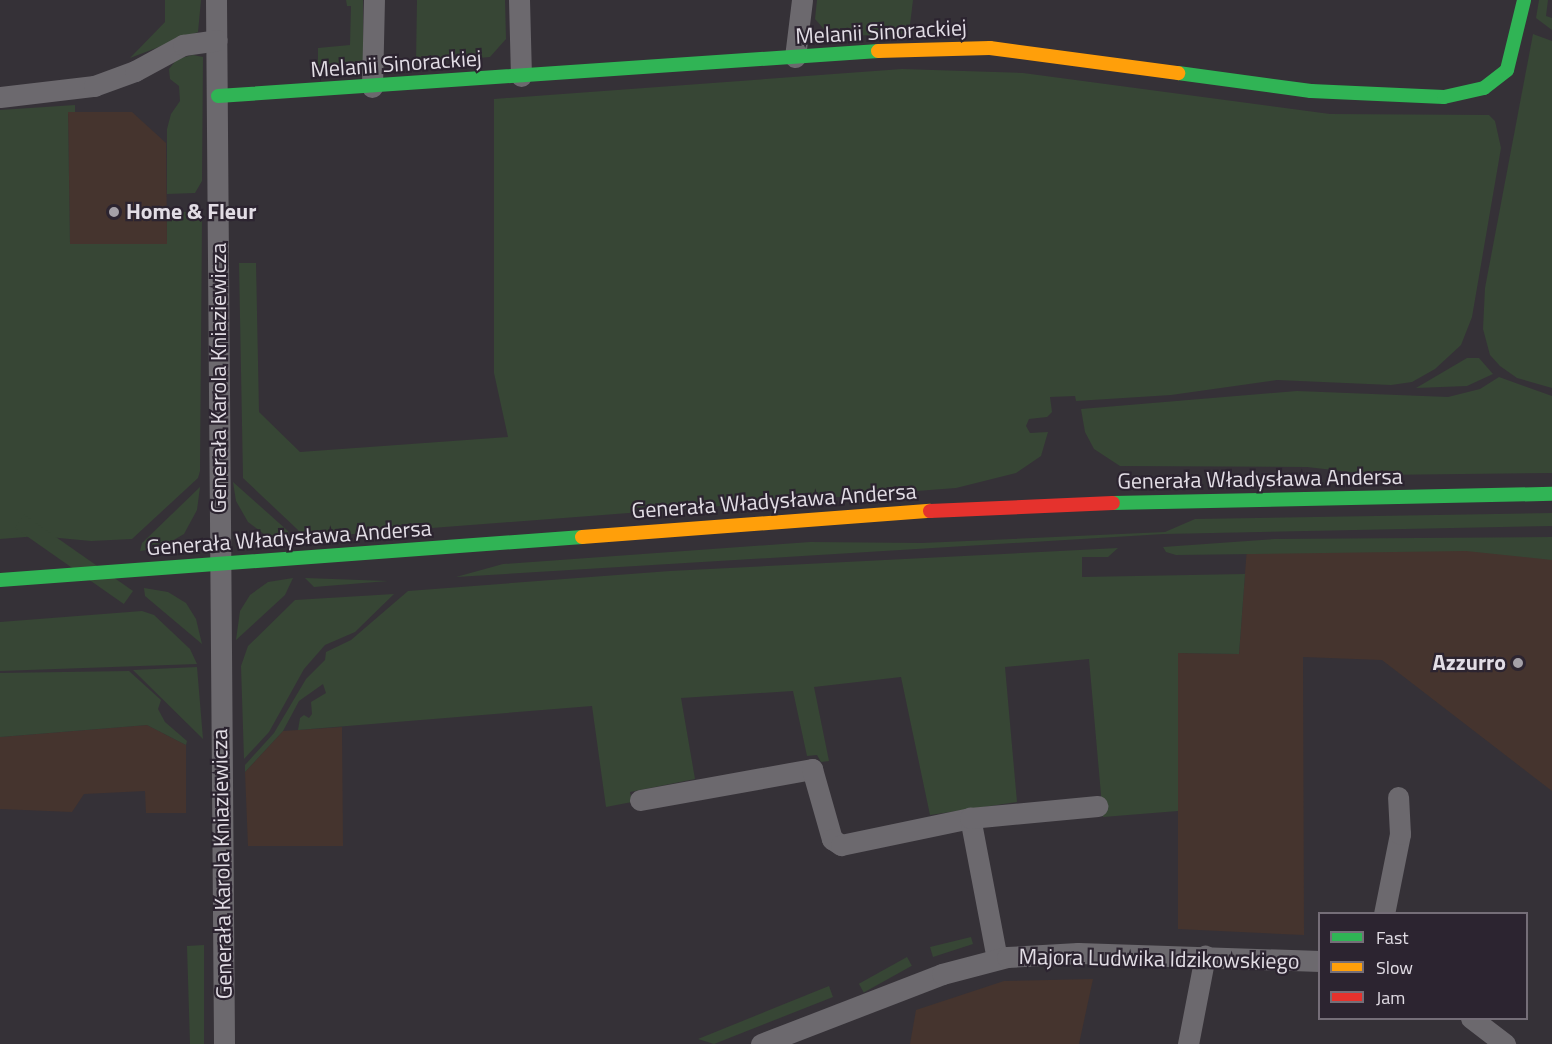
<!DOCTYPE html>
<meta charset="utf-8">
<style>
body{margin:0}
#map{position:relative;width:1552px;height:1044px;overflow:hidden;background:#353137;font-family:"Titillium Web",sans-serif}
div>[style]{position:absolute}
.commercial>*{inset:0;background:#45342e}
.green>*{inset:0;background:#374635;transform-origin:0 0}
.street>*{height:21px;margin:-10.5px;padding:0 10.5px;transform-origin:10.5px;border-radius:10.5px;background:#6c696e}
.fast>*{height:14px;margin:-7px;padding:0 7px;transform-origin:7px;border-radius:7px;background:#30b455}
.slow>*{height:14px;margin:-7px;padding:0 7px;transform-origin:7px;border-radius:7px;background:#ff9f0a}
.jam>*{height:14px;margin:-7px;padding:0 7px;transform-origin:7px;border-radius:7px;background:#e5322d}
.dots>*{width:16px;height:16px;translate:-50% -50%;box-sizing:border-box;border:3px solid #2c2430;border-radius:50%}
span{translate:-50% -50%;white-space:nowrap;text-align:center;line-height:1.15;-webkit-text-stroke:4.5px #2c2430;paint-order:stroke}
.street-label{font-size:22px;color:#e2dde5}
.poi-label{font-size:22px;color:#e2dde5;font-weight:700}
.left{translate:0 -50%;text-align:left}
.right{translate:-100% -50%;text-align:right}
.legend{position:absolute;left:1318px;top:912px;width:210px;height:108px;box-sizing:border-box;background:#2c2430;border:2px solid #756e78;margin:0;padding:8px 10px;list-style:none;font-size:18px;color:#e2dde5}
.legend li{display:flex;align-items:center;gap:12px;height:30px}
.legend b{width:30px;border:2px solid #756e78}
</style>
<div id="map">
<div class="commercial">
<i style="clip-path:polygon(68px 112px,132px 112px,166px 143px,167px 244px,70px 244px)"></i>
<i style="clip-path:polygon(1552px 544px,1552px 791px,1382px 660px,1303px 657px,1304px 935px,1178px 929px,1178px 653px,1239px 654px,1247px 547px)"></i>
<i style="clip-path:polygon(147px 725px,186px 745px,186px 813px,146px 813px,145px 791px,84px 794px,72px 812px,0 809px,0 737px)"></i>
<i style="clip-path:polygon(342px 727px,343px 846px,248px 846px,245px 772px,283px 731px)"></i>
<i style="clip-path:polygon(1093px 979px,1079px 1044px,910px 1044px,916px 1010px,1004px 981px)"></i>
</div>
<div class="green">
<i style="clip-path:polygon(165px 0,201px 0,198px 32px,130px 58px,165px 22px)"></i>
<i style="clip-path:polygon(346px 0,363px 0,363px 66px,318px 68px,318px 48px,350px 45px,351px 6px,347px 6px)"></i>
<i style="clip-path:polygon(417px 0,505px 0,506px 39px,490px 57px,416px 63px)"></i>
<i style="clip-path:polygon(817px 0,913px 0,909px 33px,831px 37px,815px 19px)"></i>
<i style="clip-path:polygon(1539px 0,1548px 0,1546px 16px,1552px 18px,1552px 30px,1536px 18px)"></i>
<i style="clip-path:polygon(1533px 34px,1552px 41px,1552px 388px,1517px 378px,1500px 366px,1490px 355px,1483px 329px,1485px 288px)"></i>
<i style="clip-path:polygon(193px 55px,203px 57px,202px 181px,195px 193px,167px 194px,167px 129px,171px 114px,180px 101px,179px 86px,170px 79px,169px 69px,177px 59px)"></i>
<i style="clip-path:polygon(902px 69px,1023px 73px,1330px 114px,1489px 115px,1495px 121px,1501px 148px,1472px 317px,1461px 345px,1435px 369px,1412px 382px,1391px 385px,1277px 380px,1171px 395px,1076px 401px,1075px 396px,1050px 397px,1052px 412px,1047px 417px,1029px 419px,1026px 426px,1030px 433px,1048px 432px,1041px 456px,1016px 473px,956px 488px,301px 538px,298px 530px,243px 478px,239px 263px,256px 263px,259px 412px,300px 452px,508px 437px,494px 373px,494px 99px)"></i>
<i style="clip-path:polygon(75px 105px,75px 112px,68px 112px,70px 244px,167px 244px,167px 210px,195px 213px,202px 219px,200px 471px,198px 478px,132px 539px,91px 541px,38px 536px,0 539px,0 110px)"></i>
<i style="clip-path:polygon(1467px 358px,1479px 358px,1493px 374px,1467px 386px,1416px 388px)"></i>
<i style="clip-path:polygon(1499px 377px,1552px 396px,1552px 473px,1377px 475px,1307px 467px,1120px 466px,1094px 449px,1085px 432px,1081px 409px,1297px 391px,1448px 397px,1480px 389px)"></i>
<i style="clip-path:polygon(233px 482px,288px 531px,290px 539px,264px 534px,248px 522px,236px 501px)"></i>
<i style="clip-path:polygon(200px 487px,197px 510px,184px 534px,160px 548px,140px 551px,142px 543px)"></i>
<i style="clip-path:polygon(1552px 513px,1552px 526px,1164px 534px,456px 577px,503px 564px,810px 542px,922px 543px,1165px 532px,1195px 519px)"></i>
<i style="clip-path:polygon(1552px 537px,1552px 560px,1466px 551px,1176px 555px,1166px 552px,1163px 547px,1275px 539px)"></i>
<i style="clip-path:polygon(1118px 548px,1108px 557px,1082px 557px,1082px 577px,1245px 574px,1239px 654px,1178px 653px,1178px 811px,1103px 817px,1089px 659px,1005px 667px,1017px 802px,930px 815px,901px 677px,814px 687px,829px 761px,821px 762px,817px 755px,807px 756px,793px 691px,681px 698px,695px 779px,630px 792px,632px 802px,606px 807px,592px 706px,298px 730px,300px 718px,304px 715px,309px 718px,312px 714px,311px 702px,326px 693px,323px 684px,299px 701px,283px 731px,245px 772px,245px 765px,274px 733px,306px 679px,325px 660px,326px 652px,351px 640px,408px 591px,670px 571px)"></i>
<i style="clip-path:polygon(293px 578px,285px 595px,236px 640px,240px 611px,250px 595px,268px 582px)"></i>
<i style="clip-path:polygon(305px 578px,388px 581px,314px 587px)"></i>
<i style="clip-path:polygon(144px 588px,168px 592px,186px 603px,196px 619px,202px 644px,145px 596px)"></i>
<i style="left:133px;top:591px;width:16px;height:133px;rotate:125deg"></i>
<i style="clip-path:polygon(394px 594px,355px 632px,325px 645px,304px 669px,269px 732px,244px 759px,241px 666px,248px 646px,295px 600px)"></i>
<i style="clip-path:polygon(142px 611px,154px 615px,190px 649px,197px 664px,0 671px,0 622px)"></i>
<i style="clip-path:polygon(197px 667px,203px 739px,133px 670px)"></i>
<i style="clip-path:polygon(129px 671px,161px 700px,158px 709px,165px 722px,187px 741px,186px 745px,147px 725px,0 737px,0 673px)"></i>
<i style="clip-path:polygon(971px 937px,973px 944px,933px 957px,930px 947px)"></i>
<i style="clip-path:polygon(204px 945px,204px 1044px,190px 1044px,187px 946px)"></i>
<i style="left:907px;top:957px;width:10px;height:55px;rotate:61deg"></i>
<i style="clip-path:polygon(829px 986px,833px 997px,714px 1044px,698px 1039px)"></i>
</div>
<div class="street">
<i style="left:216px;top:0;width:1044px;rotate:89.56deg"></i>
<i style="left:519px;top:0;width:76px;rotate:88.5deg"></i>
<i style="left:795px;top:57px;width:57px;rotate:-83deg"></i>
<i style="left:372px;top:87px;width:87px;rotate:-88.7deg"></i>
<i style="left:0;top:97px;width:95px;rotate:-6.7deg"></i>
<i style="left:94px;top:86px;width:44px;rotate:-20.1deg"></i>
<i style="left:135px;top:71px;width:55px;rotate:-28.4deg"></i>
<i style="left:183px;top:45px;width:34px;rotate:-8deg"></i>
<i style="left:640px;top:800px;width:175px;rotate:-10.2deg"></i>
<i style="left:812px;top:769px;width:73px;rotate:74.1deg"></i>
<i style="left:832px;top:839px;width:11px;rotate:34deg"></i>
<i style="left:841px;top:845px;width:132px;rotate:-11.8deg"></i>
<i style="left:1384px;top:914px;width:82px;rotate:-78.7deg"></i>
<i style="left:1400px;top:834px;width:37px;rotate:-93deg"></i>
<i style="left:997px;top:959px;width:144px;rotate:-100.8deg"></i>
<i style="left:970px;top:818px;width:128px;rotate:-5.4deg"></i>
<i style="left:1471px;top:1018px;width:43px;rotate:37.4deg"></i>
<i style="left:761px;top:1044px;width:194px;rotate:-21.1deg"></i>
<i style="left:942px;top:974px;width:67px;rotate:-14.7deg"></i>
<i style="left:1007px;top:957px;width:71px;rotate:-3.2deg"></i>
<i style="left:1078px;top:953px;width:242px;rotate:1.9deg"></i>
<i style="left:1188px;top:1044px;width:90px;rotate:-79.1deg"></i>
</div>
<div class="fast">
<i style="left:1178px;top:73px;width:134px;rotate:7.7deg"></i>
<i style="left:1311px;top:91px;width:133px;rotate:2.6deg"></i>
<i style="left:1444px;top:97px;width:41px;rotate:-12.7deg"></i>
<i style="left:1484px;top:88px;width:29px;rotate:-38deg"></i>
<i style="left:1507px;top:70px;width:72px;rotate:-76.3deg"></i>
<i style="left:218px;top:96px;width:662px;rotate:-3.9deg"></i>
<i style="left:1113px;top:503px;width:439px;rotate:-1.2deg"></i>
<i style="left:0;top:580px;width:584px;rotate:-4.23deg"></i>
</div>
<div class="slow">
<i style="left:878px;top:51px;width:112px;rotate:-1.5deg"></i>
<i style="left:990px;top:48px;width:190px;rotate:7.6deg"></i>
<i style="left:582px;top:537px;width:349px;rotate:-4.3deg"></i>
</div>
<div class="jam">
<i style="left:930px;top:511px;width:183px;rotate:-2.5deg"></i>
</div>
<div class="dots">
<i style="left:114px;top:212px;background:#a5a1a8"></i>
<i style="left:1518px;top:663px;background:#a5a1a8"></i>
</div>
<div class="street-label">
<span style="left:881px;top:32px;rotate:-3deg">Melanii Sinorackiej</span>
<span style="left:396px;top:64px;rotate:-4deg">Melanii Sinorackiej</span>
<span style="left:219px;top:378px;rotate:-90deg">Generała Karola Kniaziewicza</span>
<span style="left:1260px;top:479px;rotate:-1deg">Generała Władysława Andersa</span>
<span style="left:774px;top:501px;rotate:-4deg">Generała Władysława Andersa</span>
<span style="left:289px;top:538px;rotate:-4deg">Generała Władysława Andersa</span>
<span style="left:222px;top:864px;rotate:-91deg">Generała Karola Kniaziewicza</span>
<span style="left:1159px;top:959px;rotate:1deg">Majora Ludwika Idzikowskiego</span>
</div>
<div class="poi-label">
<span class="left" style="left:126px;top:212px">Home &amp; Fleur</span>
<span class="right" style="left:1506px;top:663px">Azzurro</span>
</div>
<ul class="legend">
<li><b style="height:8px;background:#30b455"></b>Fast</li>
<li><b style="height:8px;background:#ff9f0a"></b>Slow</li>
<li><b style="height:8px;background:#e5322d"></b>Jam</li>
</ul>
</div>
